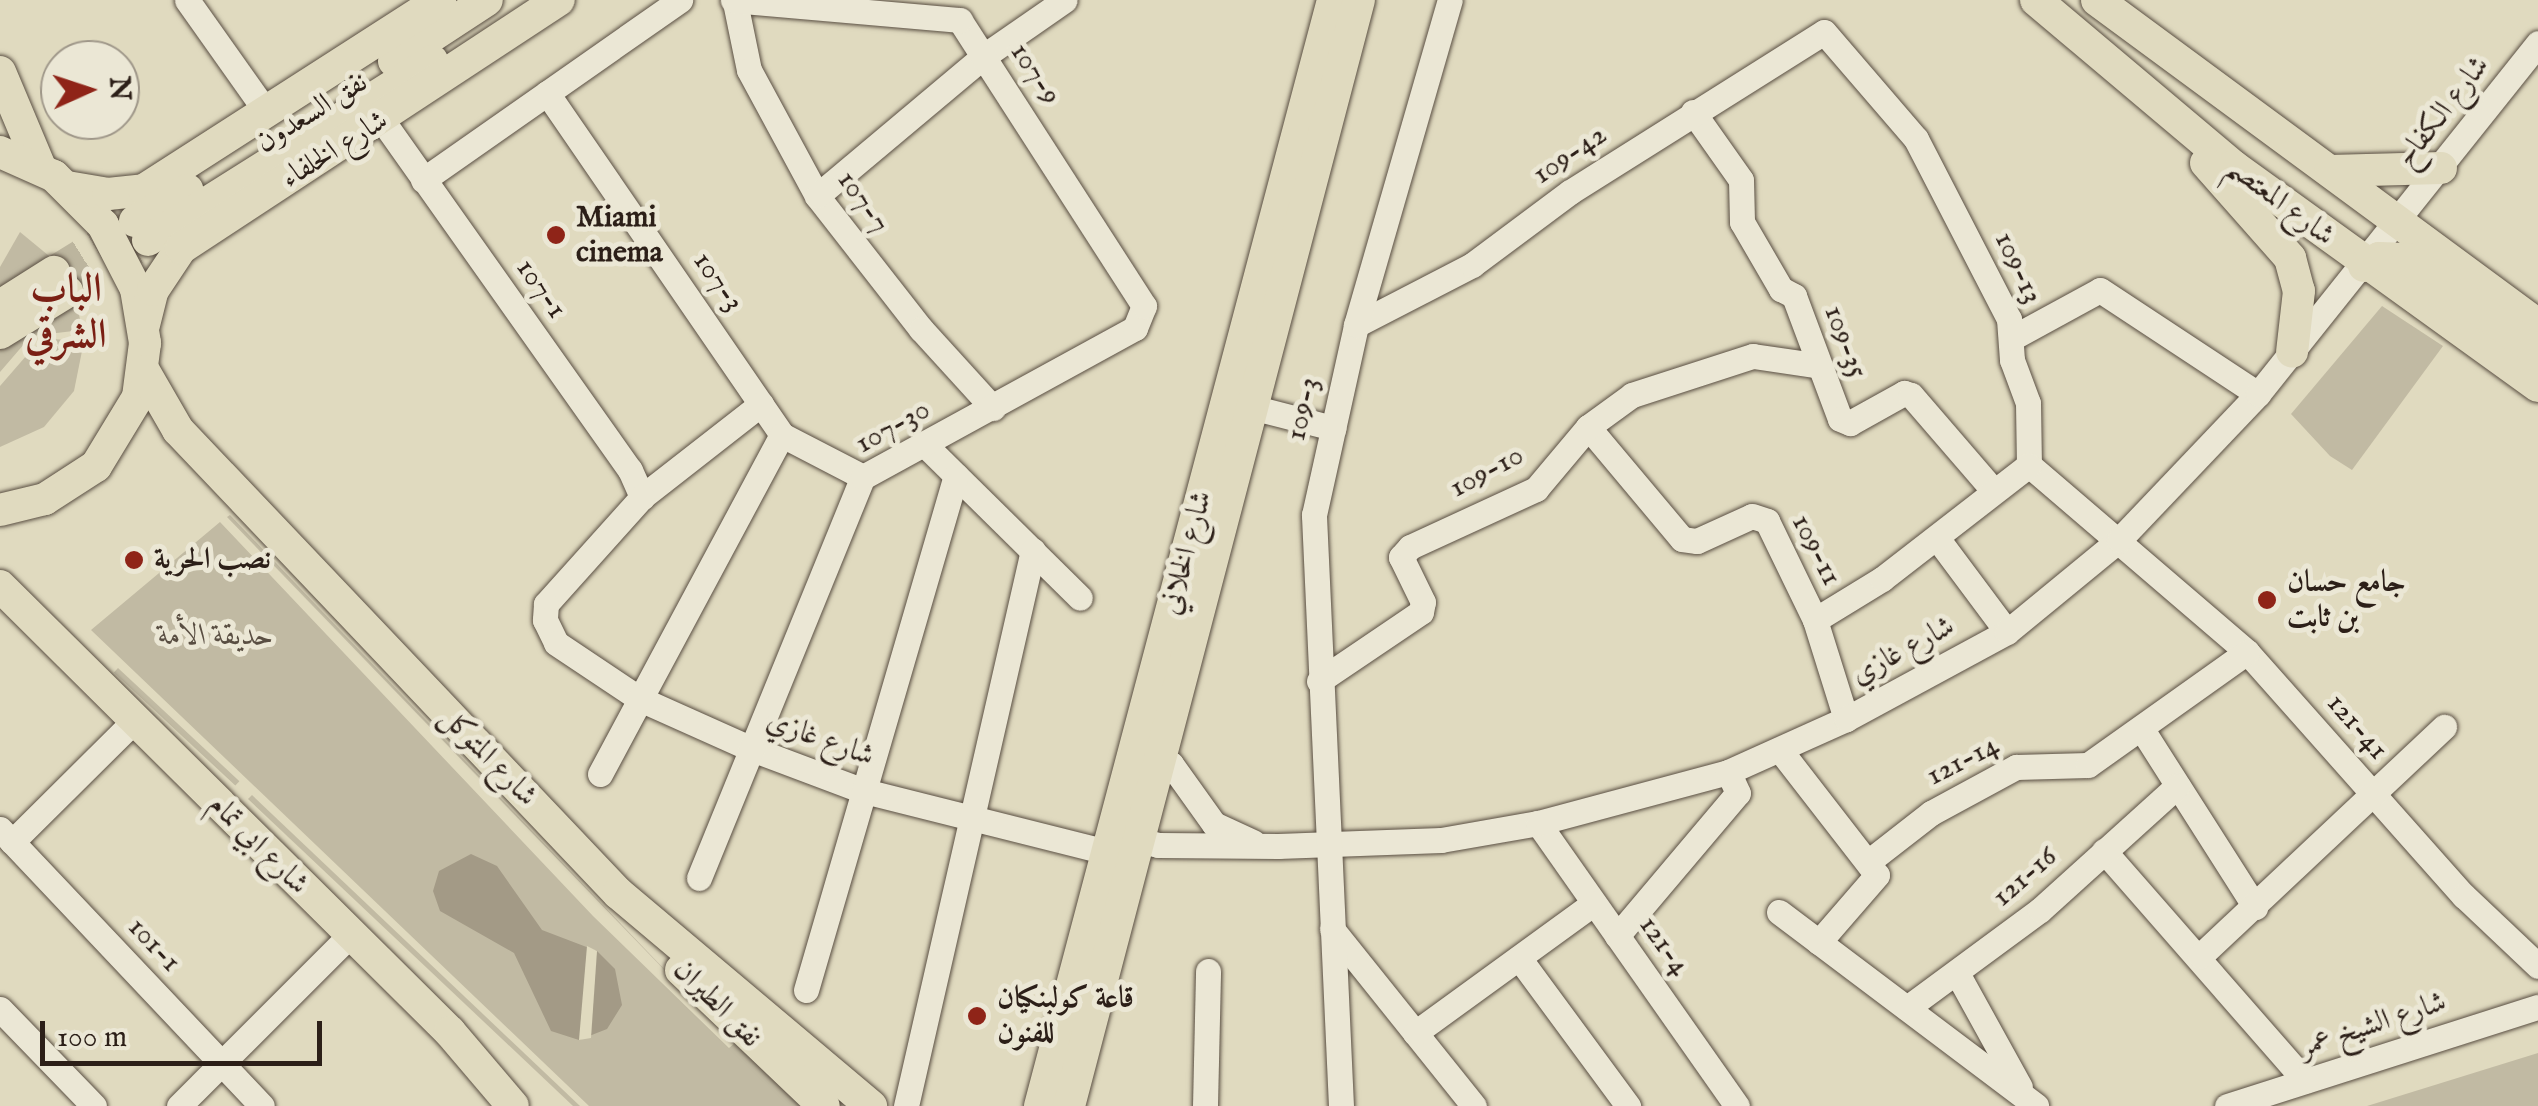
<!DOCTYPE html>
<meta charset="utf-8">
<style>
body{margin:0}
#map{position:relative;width:2538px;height:1106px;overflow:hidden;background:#e0dabf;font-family:"IM FELL English",Amiri,serif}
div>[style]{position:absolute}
.green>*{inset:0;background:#c1baa3;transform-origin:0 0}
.water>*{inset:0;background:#a39a86}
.pier>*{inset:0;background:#e0dabf}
.major-tunnel>*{height:32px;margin-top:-16px;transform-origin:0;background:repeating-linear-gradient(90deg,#bcb59e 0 32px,transparent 0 48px)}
.roads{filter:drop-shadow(0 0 2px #594e42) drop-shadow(0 0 2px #594e42)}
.minor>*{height:25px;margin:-12.5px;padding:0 12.5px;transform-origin:12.5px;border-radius:12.5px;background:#ebe7d5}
.major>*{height:32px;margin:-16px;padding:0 16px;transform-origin:16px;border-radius:16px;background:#e0dabf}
.dots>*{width:28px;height:28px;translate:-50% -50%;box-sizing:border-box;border:5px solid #ebe7d5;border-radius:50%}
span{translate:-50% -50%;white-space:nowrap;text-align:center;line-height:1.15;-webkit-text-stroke:10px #ebe7d5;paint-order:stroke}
.street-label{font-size:30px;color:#2c1f18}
.poi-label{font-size:30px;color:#2c1f18;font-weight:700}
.left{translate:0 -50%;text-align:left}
.park-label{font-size:30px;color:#594e42;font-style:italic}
.district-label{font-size:40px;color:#7a1f14;font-weight:700}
.north{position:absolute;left:40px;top:40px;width:100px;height:100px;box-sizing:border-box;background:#ebe7d5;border:2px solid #9f9789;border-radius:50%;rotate:87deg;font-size:28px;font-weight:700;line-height:40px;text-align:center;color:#2c1f18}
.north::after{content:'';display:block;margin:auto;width:35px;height:45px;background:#8f2418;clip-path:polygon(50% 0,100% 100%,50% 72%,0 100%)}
.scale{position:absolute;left:40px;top:1021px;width:282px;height:45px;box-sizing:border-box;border:5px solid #2c1f18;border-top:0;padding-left:12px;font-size:30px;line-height:35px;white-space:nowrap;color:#2c1f18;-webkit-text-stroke:8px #ebe7d5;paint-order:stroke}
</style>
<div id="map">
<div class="green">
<i style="clip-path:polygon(20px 232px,54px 260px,0 294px,0 267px)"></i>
<i style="clip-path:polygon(76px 299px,82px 330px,31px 336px,0 372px,0 348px)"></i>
<i style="clip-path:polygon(2382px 306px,2443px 346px,2352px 470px,2330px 456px,2291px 414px)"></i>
<i style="clip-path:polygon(51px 339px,84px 341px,74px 391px,44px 427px,0 447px,0 386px,33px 348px)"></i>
<i style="clip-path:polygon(230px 515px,732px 1040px,227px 517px)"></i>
<i style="clip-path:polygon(220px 522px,593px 916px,729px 1048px,736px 1042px,809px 1106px,589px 1106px,91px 630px)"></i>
<i style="left:118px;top:668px;width:166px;height:6px;rotate:43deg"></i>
<i style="clip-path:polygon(252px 795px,580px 1106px,573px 1106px,248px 799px)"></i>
<i style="clip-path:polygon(2538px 1053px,2538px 1106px,2367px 1106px)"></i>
</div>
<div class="water">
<i style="clip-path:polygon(471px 854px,497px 866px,542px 930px,597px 951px,615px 969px,622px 1005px,607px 1029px,579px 1040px,551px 1031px,514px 953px,440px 911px,433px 891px,439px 871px)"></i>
</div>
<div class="pier">
<i style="clip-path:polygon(587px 946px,597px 951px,591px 1038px,579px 1040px)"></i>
</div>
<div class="major-tunnel">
<i style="left:54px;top:272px;width:92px;rotate:-31.6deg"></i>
<i style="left:67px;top:292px;width:96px;rotate:-32.7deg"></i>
</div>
<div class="roads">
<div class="minor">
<i style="left:187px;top:0;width:138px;rotate:54.7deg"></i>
<i style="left:735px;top:2px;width:69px;rotate:78.4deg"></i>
<i style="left:749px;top:70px;width:143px;rotate:61.6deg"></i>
<i style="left:817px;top:196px;width:169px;rotate:52deg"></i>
<i style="left:921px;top:329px;width:107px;rotate:47.7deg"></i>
<i style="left:547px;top:93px;width:415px;rotate:55.5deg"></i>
<i style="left:782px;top:435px;width:91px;rotate:27.4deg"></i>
<i style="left:1693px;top:112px;width:83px;rotate:54.8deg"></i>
<i style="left:1741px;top:180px;width:42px;rotate:88.6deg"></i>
<i style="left:1742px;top:222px;width:78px;rotate:59.8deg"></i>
<i style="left:1781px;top:289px;width:15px;rotate:28deg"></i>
<i style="left:1794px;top:296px;width:131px;rotate:69.5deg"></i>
<i style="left:1840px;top:419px;width:11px;rotate:22deg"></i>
<i style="left:1850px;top:423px;width:62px;rotate:-29.1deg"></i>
<i style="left:1904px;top:393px;width:7px;rotate:16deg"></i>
<i style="left:1911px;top:395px;width:125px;rotate:49.2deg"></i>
<i style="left:382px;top:120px;width:429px;rotate:54.7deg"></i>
<i style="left:630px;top:470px;width:30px;rotate:66deg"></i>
<i style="left:423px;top:180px;width:314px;rotate:-35deg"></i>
<i style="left:817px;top:196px;width:218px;rotate:-40deg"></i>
<i style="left:984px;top:56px;width:98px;rotate:-34.7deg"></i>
<i style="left:1356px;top:325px;width:131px;rotate:-27.3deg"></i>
<i style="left:1472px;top:265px;width:122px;rotate:-36.7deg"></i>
<i style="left:1570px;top:192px;width:300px;rotate:-32.2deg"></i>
<i style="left:1824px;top:32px;width:141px;rotate:49.3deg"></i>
<i style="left:1916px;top:139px;width:203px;rotate:62.7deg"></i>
<i style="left:2009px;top:319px;width:41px;rotate:85.8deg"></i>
<i style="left:2012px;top:360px;width:46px;rotate:69.6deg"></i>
<i style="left:2028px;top:403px;width:62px;rotate:89.1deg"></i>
<i style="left:2029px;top:465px;width:287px;rotate:40.6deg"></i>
<i style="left:2247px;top:652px;width:327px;rotate:48.4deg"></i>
<i style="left:2464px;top:896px;width:102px;rotate:43.4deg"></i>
<i style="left:2012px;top:338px;width:100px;rotate:-28.6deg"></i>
<i style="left:2100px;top:290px;width:189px;rotate:33.4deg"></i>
<i style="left:761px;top:404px;width:151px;rotate:142deg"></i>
<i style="left:642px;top:497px;width:144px;rotate:131.9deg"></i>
<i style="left:546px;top:604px;width:16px;rotate:94deg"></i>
<i style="left:545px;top:620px;width:25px;rotate:64deg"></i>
<i style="left:556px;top:643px;width:101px;rotate:33.7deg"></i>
<i style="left:640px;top:699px;width:123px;rotate:24.1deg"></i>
<i style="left:752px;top:749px;width:120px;rotate:20.6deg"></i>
<i style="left:864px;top:791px;width:251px;rotate:14.1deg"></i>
<i style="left:1255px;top:408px;width:81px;rotate:14.4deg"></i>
<i style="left:1588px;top:427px;width:146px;rotate:50deg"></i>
<i style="left:1682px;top:539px;width:15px;rotate:8deg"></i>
<i style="left:1697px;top:541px;width:60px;rotate:-24.4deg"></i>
<i style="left:1752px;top:516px;width:16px;rotate:18deg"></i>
<i style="left:1767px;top:521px;width:110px;rotate:64.1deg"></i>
<i style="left:1815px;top:620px;width:104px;rotate:72.6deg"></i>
<i style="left:926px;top:446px;width:216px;rotate:44.6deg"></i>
<i style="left:1937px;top:538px;width:117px;rotate:53.3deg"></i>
<i style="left:1815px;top:620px;width:79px;rotate:-31.5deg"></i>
<i style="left:1882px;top:579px;width:186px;rotate:-37.8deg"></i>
<i style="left:1319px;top:681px;width:123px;rotate:-34.1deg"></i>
<i style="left:1421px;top:612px;width:10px;rotate:-79deg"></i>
<i style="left:1423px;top:602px;width:50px;rotate:-116.1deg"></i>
<i style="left:1401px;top:557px;width:13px;rotate:-48deg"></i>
<i style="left:1410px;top:547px;width:139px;rotate:-24.7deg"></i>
<i style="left:1536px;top:489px;width:81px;rotate:-50deg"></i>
<i style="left:1588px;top:427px;width:54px;rotate:-36deg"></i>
<i style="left:1632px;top:395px;width:127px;rotate:-17.9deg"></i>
<i style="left:1753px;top:356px;width:63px;rotate:8.3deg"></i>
<i style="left:2143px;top:731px;width:209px;rotate:57.5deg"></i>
<i style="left:1780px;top:750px;width:158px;rotate:52.2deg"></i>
<i style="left:1877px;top:875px;width:89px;rotate:130.9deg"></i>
<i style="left:1147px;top:752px;width:27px;rotate:27deg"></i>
<i style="left:1171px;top:764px;width:74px;rotate:54.4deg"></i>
<i style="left:1214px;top:824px;width:43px;rotate:24.8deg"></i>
<i style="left:600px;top:774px;width:385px;rotate:-61.8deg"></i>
<i style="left:1538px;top:823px;width:346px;rotate:54.9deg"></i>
<i style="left:0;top:829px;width:381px;rotate:46.6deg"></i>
<i style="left:1122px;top:836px;width:37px;rotate:14deg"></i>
<i style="left:1158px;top:845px;width:120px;rotate:0.5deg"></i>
<i style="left:1278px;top:846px;width:163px;rotate:-2.1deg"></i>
<i style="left:1441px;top:840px;width:98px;rotate:-9.9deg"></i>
<i style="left:1538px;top:823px;width:197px;rotate:-15deg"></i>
<i style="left:1728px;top:772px;width:129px;rotate:-24.2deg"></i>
<i style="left:1846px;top:719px;width:183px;rotate:-28.4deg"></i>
<i style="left:2007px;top:632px;width:145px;rotate:-39.4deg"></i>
<i style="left:2119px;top:540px;width:202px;rotate:-46.4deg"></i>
<i style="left:2258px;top:394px;width:449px;rotate:-51.4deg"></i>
<i style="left:12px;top:842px;width:172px;rotate:-44.8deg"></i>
<i style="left:2104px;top:851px;width:305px;rotate:48.8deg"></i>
<i style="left:1868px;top:862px;width:80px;rotate:-37.9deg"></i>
<i style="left:1931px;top:813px;width:97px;rotate:-28.4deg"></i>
<i style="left:2016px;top:767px;width:72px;rotate:-1.6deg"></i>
<i style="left:2088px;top:765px;width:195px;rotate:-35.4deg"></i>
<i style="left:699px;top:878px;width:433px;rotate:-67.8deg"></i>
<i style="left:863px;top:477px;width:310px;rotate:-28.7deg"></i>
<i style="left:1135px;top:328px;width:24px;rotate:-68deg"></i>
<i style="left:1144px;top:306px;width:340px;rotate:-122.8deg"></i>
<i style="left:960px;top:20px;width:228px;rotate:-175deg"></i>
<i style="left:1779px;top:912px;width:322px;rotate:37deg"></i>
<i style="left:1332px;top:929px;width:227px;rotate:51.3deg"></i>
<i style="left:1617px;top:936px;width:187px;rotate:-49.8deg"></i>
<i style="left:1738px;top:793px;width:23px;rotate:-115deg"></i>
<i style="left:2200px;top:956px;width:335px;rotate:-43.2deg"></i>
<i style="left:1519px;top:958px;width:184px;rotate:53.6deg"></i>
<i style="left:1957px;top:973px;width:130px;rotate:61.1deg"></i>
<i style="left:806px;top:990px;width:536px;rotate:-73.76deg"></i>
<i style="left:1907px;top:1008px;width:165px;rotate:-36.4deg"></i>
<i style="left:2040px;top:910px;width:185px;rotate:-42.1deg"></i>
<i style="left:0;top:1009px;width:135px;rotate:45.9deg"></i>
<i style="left:1415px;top:1033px;width:221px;rotate:-36deg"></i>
<i style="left:179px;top:1106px;width:240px;rotate:-45deg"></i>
<i style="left:906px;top:1106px;width:570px;rotate:-77.13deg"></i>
<i style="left:1205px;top:1106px;width:135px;rotate:-88.7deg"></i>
<i style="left:1341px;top:1106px;width:592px;rotate:-92.62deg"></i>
<i style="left:1314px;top:515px;width:195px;rotate:-77.5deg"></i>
<i style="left:1356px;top:325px;width:338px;rotate:-73.9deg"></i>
<i style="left:2227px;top:1106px;width:326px;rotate:-17.7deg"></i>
</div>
<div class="major">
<i style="left:2036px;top:0;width:258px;rotate:40.1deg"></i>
<i style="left:2233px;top:166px;width:376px;rotate:35.8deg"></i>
<i style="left:2097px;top:0;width:548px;rotate:36.39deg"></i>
<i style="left:394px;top:61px;width:111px;rotate:-33.3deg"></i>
<i style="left:0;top:72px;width:103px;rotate:67.2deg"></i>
<i style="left:0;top:152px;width:59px;rotate:24deg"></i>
<i style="left:54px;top:176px;width:69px;rotate:45deg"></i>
<i style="left:103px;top:225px;width:72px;rotate:62.7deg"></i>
<i style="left:136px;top:289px;width:55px;rotate:80.5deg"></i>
<i style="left:145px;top:343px;width:54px;rotate:97.4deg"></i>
<i style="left:138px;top:397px;width:81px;rotate:121.3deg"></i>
<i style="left:96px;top:466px;width:61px;rotate:147.1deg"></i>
<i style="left:45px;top:499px;width:46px;rotate:166.3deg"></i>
<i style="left:2206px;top:163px;width:127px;rotate:48.5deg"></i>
<i style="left:2290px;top:258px;width:34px;rotate:75deg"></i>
<i style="left:2299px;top:291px;width:61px;rotate:96.5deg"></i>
<i style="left:2330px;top:171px;width:111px;rotate:-1.5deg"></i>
<i style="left:67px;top:187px;width:42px;rotate:9.7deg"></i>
<i style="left:108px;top:194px;width:36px;rotate:-6deg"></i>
<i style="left:144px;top:190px;width:352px;rotate:-32.7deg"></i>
<i style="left:135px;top:221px;width:61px;rotate:-30.8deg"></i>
<i style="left:148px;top:240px;width:336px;rotate:-32.2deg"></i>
<i style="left:2364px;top:266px;width:17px;rotate:-28deg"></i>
<i style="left:2379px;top:258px;width:29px;rotate:2deg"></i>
<i style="left:2408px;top:259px;width:160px;rotate:35.6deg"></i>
<i style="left:0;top:306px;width:64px;rotate:-32.2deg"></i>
<i style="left:144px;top:325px;width:36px;rotate:-76deg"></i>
<i style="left:153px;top:290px;width:50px;rotate:-56.3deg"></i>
<i style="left:181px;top:248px;width:452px;rotate:-33.3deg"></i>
<i style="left:0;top:333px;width:79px;rotate:-31.5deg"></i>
<i style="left:144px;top:371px;width:68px;rotate:60deg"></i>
<i style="left:178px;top:430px;width:639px;rotate:46.46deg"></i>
<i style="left:618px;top:893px;width:331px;rotate:40.1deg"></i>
<i style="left:0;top:586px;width:634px;rotate:44.74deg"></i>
<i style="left:450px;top:1032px;width:97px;rotate:49.6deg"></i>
<i style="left:681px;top:970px;width:197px;rotate:43.6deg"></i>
<i style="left:1040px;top:1106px;width:1144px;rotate:-75.16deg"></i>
<i style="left:1069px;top:1106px;width:1143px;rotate:-75.31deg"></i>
</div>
</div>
<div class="dots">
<i style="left:556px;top:235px;background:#8f2418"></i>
<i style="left:134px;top:560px;background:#8f2418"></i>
<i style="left:2267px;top:600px;background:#8f2418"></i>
<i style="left:977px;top:1016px;background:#8f2418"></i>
</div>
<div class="street-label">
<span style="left:1035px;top:74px;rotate:57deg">107-9</span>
<span style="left:2443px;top:112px;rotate:-52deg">شارع الكفاح</span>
<span style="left:312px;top:113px;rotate:-32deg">نفق السعدون</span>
<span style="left:335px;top:150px;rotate:-32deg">شارع الخلفاء</span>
<span style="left:1570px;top:155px;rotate:-34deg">109-42</span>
<span style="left:863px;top:202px;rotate:55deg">107-7</span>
<span style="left:2280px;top:202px;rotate:37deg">شارع المعتصم</span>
<span style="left:2018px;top:268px;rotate:65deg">109-13</span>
<span style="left:718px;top:282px;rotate:55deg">107-3</span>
<span style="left:541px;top:289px;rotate:55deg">107-1</span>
<span style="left:1845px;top:342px;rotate:70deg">109-35</span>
<span style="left:1303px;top:409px;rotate:-77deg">109-3</span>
<span style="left:893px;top:427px;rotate:-29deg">107-30</span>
<span style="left:1487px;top:472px;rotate:-28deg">109-10</span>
<span style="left:1816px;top:550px;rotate:63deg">109-11</span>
<span style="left:1187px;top:553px;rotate:-75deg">شارع الخلاني</span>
<span style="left:1903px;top:651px;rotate:-28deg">شارع غازي</span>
<span style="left:2357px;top:727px;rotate:49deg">121-41</span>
<span style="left:820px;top:739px;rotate:20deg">شارع غازي</span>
<span style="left:488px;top:757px;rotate:46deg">شارع المتوكل</span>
<span style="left:1963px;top:761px;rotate:-27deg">121-14</span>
<span style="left:258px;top:845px;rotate:45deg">شارع ابي تمام</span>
<span style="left:2025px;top:877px;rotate:-41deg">121-16</span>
<span style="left:154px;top:945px;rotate:47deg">101-1</span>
<span style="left:1664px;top:946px;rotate:55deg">121-4</span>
<span style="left:717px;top:1004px;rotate:45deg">نفق الطيران</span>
<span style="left:2373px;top:1025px;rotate:-18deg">شارع الشيخ عمر</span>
</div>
<div class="poi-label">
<span class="left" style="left:576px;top:235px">Miami<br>cinema</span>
<span class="left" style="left:154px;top:560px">نصب الحرية</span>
<span class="left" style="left:2287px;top:600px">جامع حسان<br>بن ثابت</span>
<span class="left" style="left:997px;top:1016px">قاعة كولبنكيان<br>للفنون</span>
</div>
<div class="park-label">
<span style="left:216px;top:636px">حديقة الأمة</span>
</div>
<div class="district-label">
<span style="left:66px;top:314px">الباب<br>الشرقي</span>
</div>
<div class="north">N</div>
<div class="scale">100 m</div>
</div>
